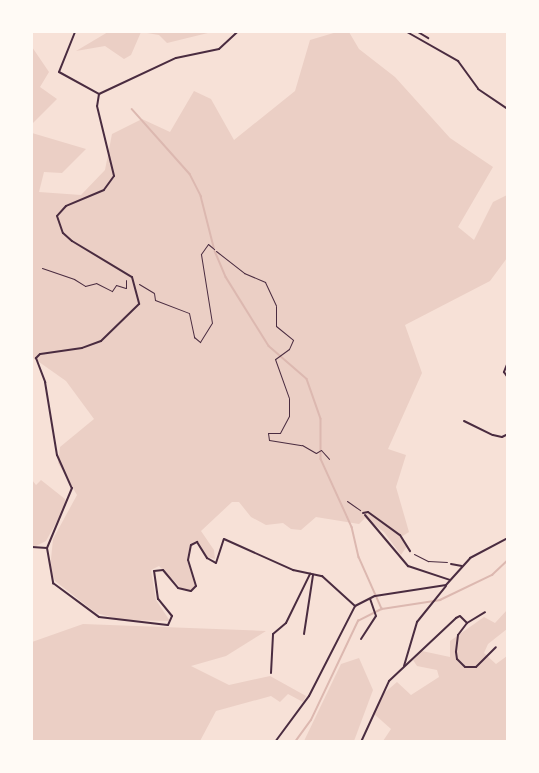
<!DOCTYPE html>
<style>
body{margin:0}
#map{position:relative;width:539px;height:773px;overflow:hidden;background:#f7e1d7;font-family:"Asap Condensed",sans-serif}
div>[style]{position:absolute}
.green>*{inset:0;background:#ebcfc5}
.stream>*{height:1.5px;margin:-0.75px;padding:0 0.75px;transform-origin:0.75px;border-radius:0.75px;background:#dcb8b0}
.path>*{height:1px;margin:-0.5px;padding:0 0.5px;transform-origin:0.5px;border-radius:0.5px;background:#4a2c40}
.minor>*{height:2px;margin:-1px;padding:0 1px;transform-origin:1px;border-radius:1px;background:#4a2c40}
.tertiary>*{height:2px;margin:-1px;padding:0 1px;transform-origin:1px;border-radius:1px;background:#4a2c40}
span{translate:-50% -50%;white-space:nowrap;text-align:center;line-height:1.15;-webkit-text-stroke:6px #fffaf5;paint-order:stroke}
.frame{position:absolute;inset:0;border:33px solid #fffaf5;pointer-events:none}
</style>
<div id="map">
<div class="green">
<i style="clip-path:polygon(108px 32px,212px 32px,167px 43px,159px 35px,141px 32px,131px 55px,124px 59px,105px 46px,76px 51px)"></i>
<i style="clip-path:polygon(337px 32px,349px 32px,359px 49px,395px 77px,450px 138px,493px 167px,458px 227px,474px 240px,493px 202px,507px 195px,507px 258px,490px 281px,405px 325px,422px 373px,388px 449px,406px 455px,396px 487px,409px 532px,401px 537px,407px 546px,401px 555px,384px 532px,365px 518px,359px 524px,316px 517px,301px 530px,291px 529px,283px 523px,266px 525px,251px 517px,239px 502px,232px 502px,201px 531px,214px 550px,215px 559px,207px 557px,197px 541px,190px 544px,187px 560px,195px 586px,191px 590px,183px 590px,159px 566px,151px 570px,156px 600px,170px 621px,122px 620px,96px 613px,55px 581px,50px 569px,53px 539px,77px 495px,58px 463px,60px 447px,94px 419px,66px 381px,32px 357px,32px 133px,86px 149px,62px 173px,44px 172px,39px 192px,81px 195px,105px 170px,112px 134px,142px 119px,170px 132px,194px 91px,211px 99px,234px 140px,295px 91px,310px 40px)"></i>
<i style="clip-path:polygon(32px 47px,49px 72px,40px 87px,57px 99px,32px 124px)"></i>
<i style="clip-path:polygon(32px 480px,36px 485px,41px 480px,65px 499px,66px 505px,46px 541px,32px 548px)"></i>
<i style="clip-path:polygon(507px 610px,507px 629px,488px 644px,484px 653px,496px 664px,507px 656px,507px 741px,383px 741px,391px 729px,373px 713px,383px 694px,397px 682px,411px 695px,439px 677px,437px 670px,417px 666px,413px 660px,422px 651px,450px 657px,450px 641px,484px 617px,495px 623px)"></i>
<i style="clip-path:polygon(83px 624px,266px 631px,226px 656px,191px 666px,229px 685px,270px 676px,306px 696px,303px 702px,288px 694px,280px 702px,271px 696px,216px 711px,200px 741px,32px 741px,32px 642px)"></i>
<i style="clip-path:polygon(359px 658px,373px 690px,354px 741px,304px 741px,341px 664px)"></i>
</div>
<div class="stream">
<i style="left:132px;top:109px;width:87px;rotate:48.3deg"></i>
<i style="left:190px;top:174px;width:25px;rotate:63deg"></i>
<i style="left:201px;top:196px;width:53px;rotate:75.7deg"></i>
<i style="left:215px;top:251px;width:28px;rotate:67deg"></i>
<i style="left:226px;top:277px;width:81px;rotate:58.1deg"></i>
<i style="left:269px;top:346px;width:50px;rotate:41deg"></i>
<i style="left:307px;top:379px;width:42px;rotate:70.7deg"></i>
<i style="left:321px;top:419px;width:40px;rotate:90deg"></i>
<i style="left:321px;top:459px;width:75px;rotate:65.5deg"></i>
<i style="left:352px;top:527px;width:31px;rotate:77deg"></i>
<i style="left:359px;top:557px;width:57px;rotate:66.1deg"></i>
<i style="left:295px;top:742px;width:27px;rotate:-54deg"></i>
<i style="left:311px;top:720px;width:110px;rotate:-64.6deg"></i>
<i style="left:358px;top:621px;width:27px;rotate:-27deg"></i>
<i style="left:382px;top:609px;width:59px;rotate:-8.8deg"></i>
<i style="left:440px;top:600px;width:58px;rotate:-25.7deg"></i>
<i style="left:492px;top:575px;width:22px;rotate:-43deg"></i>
</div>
<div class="path">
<i style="left:216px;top:251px;width:36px;rotate:38deg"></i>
<i style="left:244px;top:273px;width:23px;rotate:23deg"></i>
<i style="left:265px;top:282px;width:26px;rotate:65deg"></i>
<i style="left:276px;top:306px;width:20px;rotate:90deg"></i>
<i style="left:276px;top:326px;width:22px;rotate:39deg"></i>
<i style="left:293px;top:340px;width:10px;rotate:114deg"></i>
<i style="left:289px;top:349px;width:17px;rotate:144deg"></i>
<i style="left:275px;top:359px;width:41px;rotate:70.3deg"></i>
<i style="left:289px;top:398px;width:18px;rotate:90deg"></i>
<i style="left:289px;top:416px;width:19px;rotate:118deg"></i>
<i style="left:280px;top:433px;width:12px;rotate:180deg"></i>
<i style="left:268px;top:433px;width:7px;rotate:82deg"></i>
<i style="left:269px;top:440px;width:33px;rotate:9deg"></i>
<i style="left:302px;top:445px;width:16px;rotate:30deg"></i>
<i style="left:316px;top:453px;width:6px;rotate:-31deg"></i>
<i style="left:321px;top:450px;width:12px;rotate:48deg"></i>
<i style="left:42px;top:268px;width:34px;rotate:19deg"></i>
<i style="left:74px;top:279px;width:13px;rotate:32deg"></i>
<i style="left:85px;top:286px;width:11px;rotate:-15deg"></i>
<i style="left:96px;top:283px;width:18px;rotate:27deg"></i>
<i style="left:112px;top:291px;width:7px;rotate:-56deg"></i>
<i style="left:116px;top:285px;width:10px;rotate:17deg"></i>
<i style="left:126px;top:288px;width:8px;rotate:-90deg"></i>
<i style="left:139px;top:284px;width:17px;rotate:31deg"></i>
<i style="left:154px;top:293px;width:7px;rotate:82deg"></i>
<i style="left:155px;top:300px;width:36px;rotate:21deg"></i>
<i style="left:189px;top:313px;width:25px;rotate:78deg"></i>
<i style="left:194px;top:337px;width:8px;rotate:40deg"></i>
<i style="left:200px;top:342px;width:22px;rotate:-58deg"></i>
<i style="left:212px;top:323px;width:70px;rotate:-99.1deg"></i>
<i style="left:201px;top:254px;width:12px;rotate:-55deg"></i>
<i style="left:208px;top:244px;width:8px;rotate:40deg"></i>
<i style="left:347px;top:501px;width:16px;rotate:35deg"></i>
<i style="left:414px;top:554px;width:16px;rotate:27deg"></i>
<i style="left:428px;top:561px;width:19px;rotate:3deg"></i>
</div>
<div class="minor">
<i style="left:75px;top:32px;width:43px;rotate:111.8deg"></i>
<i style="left:59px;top:72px;width:46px;rotate:28.8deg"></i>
<i style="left:418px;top:32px;width:12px;rotate:31deg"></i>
<i style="left:99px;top:94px;width:12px;rotate:99deg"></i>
<i style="left:97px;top:106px;width:72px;rotate:76.3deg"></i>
<i style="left:114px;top:176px;width:17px;rotate:126deg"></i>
<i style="left:104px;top:190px;width:41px;rotate:157.2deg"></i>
<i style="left:66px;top:206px;width:13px;rotate:132deg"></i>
<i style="left:57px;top:216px;width:18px;rotate:71deg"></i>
<i style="left:63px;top:233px;width:12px;rotate:42deg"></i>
<i style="left:72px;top:241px;width:70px;rotate:31deg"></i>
<i style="left:132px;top:277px;width:28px;rotate:75deg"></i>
<i style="left:139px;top:304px;width:53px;rotate:135.8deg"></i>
<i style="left:101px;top:341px;width:20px;rotate:160deg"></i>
<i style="left:82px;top:348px;width:42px;rotate:171.9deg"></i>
<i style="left:40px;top:354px;width:6px;rotate:135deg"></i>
<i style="left:36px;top:358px;width:26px;rotate:69deg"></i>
<i style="left:45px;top:382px;width:74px;rotate:80.7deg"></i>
<i style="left:57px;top:455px;width:36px;rotate:66deg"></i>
<i style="left:72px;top:488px;width:65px;rotate:112.6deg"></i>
<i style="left:47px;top:548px;width:36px;rotate:80deg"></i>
<i style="left:53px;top:583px;width:57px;rotate:36.5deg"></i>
<i style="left:99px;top:617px;width:69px;rotate:6.6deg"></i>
<i style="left:168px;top:625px;width:10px;rotate:-66deg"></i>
<i style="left:172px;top:616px;width:22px;rotate:-129deg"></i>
<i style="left:158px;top:599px;width:28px;rotate:-98deg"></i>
<i style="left:154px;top:571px;width:9px;rotate:-6deg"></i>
<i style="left:163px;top:570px;width:23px;rotate:50deg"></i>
<i style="left:178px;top:588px;width:13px;rotate:13deg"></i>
<i style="left:191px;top:591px;width:7px;rotate:-45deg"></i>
<i style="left:196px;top:586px;width:27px;rotate:-107deg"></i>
<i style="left:188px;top:560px;width:15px;rotate:-79deg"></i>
<i style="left:191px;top:545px;width:7px;rotate:-27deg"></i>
<i style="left:197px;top:542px;width:19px;rotate:58deg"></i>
<i style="left:207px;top:558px;width:10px;rotate:29deg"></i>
<i style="left:216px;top:563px;width:25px;rotate:-72deg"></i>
<i style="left:224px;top:539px;width:76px;rotate:24.2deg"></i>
<i style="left:293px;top:570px;width:30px;rotate:12deg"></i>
<i style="left:322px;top:576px;width:45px;rotate:42.3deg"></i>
<i style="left:99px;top:94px;width:85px;rotate:-25.1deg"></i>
<i style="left:176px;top:58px;width:44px;rotate:-11.8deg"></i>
<i style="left:219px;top:49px;width:25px;rotate:-43deg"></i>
<i style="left:464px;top:421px;width:32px;rotate:26deg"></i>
<i style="left:493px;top:435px;width:9px;rotate:13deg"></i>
<i style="left:502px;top:437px;width:7px;rotate:-27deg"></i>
<i style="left:363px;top:513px;width:5px;rotate:-11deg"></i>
<i style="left:368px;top:512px;width:39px;rotate:36deg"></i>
<i style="left:400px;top:535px;width:19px;rotate:58deg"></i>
<i style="left:365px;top:515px;width:67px;rotate:49.9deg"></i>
<i style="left:408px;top:566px;width:44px;rotate:18.4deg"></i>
<i style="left:32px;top:547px;width:15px;rotate:4deg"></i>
<i style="left:451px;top:564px;width:11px;rotate:10deg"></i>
<i style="left:467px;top:623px;width:21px;rotate:-31deg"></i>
<i style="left:304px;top:634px;width:60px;rotate:-81.3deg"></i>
<i style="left:361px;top:639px;width:27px;rotate:-57deg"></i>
<i style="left:376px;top:616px;width:18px;rotate:-109deg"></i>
<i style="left:404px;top:666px;width:46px;rotate:-73.5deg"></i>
<i style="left:417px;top:622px;width:46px;rotate:-51.1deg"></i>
<i style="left:271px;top:673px;width:39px;rotate:-87deg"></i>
<i style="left:273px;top:634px;width:17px;rotate:-40deg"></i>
<i style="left:286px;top:623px;width:55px;rotate:-63.9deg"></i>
<i style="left:361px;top:742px;width:67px;rotate:-65.3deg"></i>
<i style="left:389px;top:681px;width:92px;rotate:-43.2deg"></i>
<i style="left:456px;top:618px;width:4px;rotate:-27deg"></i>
<i style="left:460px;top:616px;width:10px;rotate:45deg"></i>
<i style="left:467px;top:623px;width:15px;rotate:127deg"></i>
<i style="left:458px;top:635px;width:17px;rotate:97deg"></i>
<i style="left:456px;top:652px;width:7px;rotate:82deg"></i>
<i style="left:457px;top:659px;width:11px;rotate:45deg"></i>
<i style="left:465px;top:667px;width:11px"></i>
<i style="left:476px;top:667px;width:28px;rotate:-45deg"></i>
</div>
<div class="tertiary">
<i style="left:407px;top:32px;width:59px;rotate:29.6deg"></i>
<i style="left:458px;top:61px;width:34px;rotate:54deg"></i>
<i style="left:478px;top:89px;width:36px;rotate:34deg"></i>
<i style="left:508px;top:362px;width:11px;rotate:112deg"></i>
<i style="left:504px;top:372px;width:7px;rotate:56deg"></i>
<i style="left:275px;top:742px;width:57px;rotate:-53.5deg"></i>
<i style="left:309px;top:696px;width:101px;rotate:-62.9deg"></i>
<i style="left:355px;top:606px;width:22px;rotate:-27deg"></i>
<i style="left:375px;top:596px;width:72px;rotate:-8.8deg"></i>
<i style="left:446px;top:585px;width:36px;rotate:-48deg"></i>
<i style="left:470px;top:558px;width:43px;rotate:-27.8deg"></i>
</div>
<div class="frame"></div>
</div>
